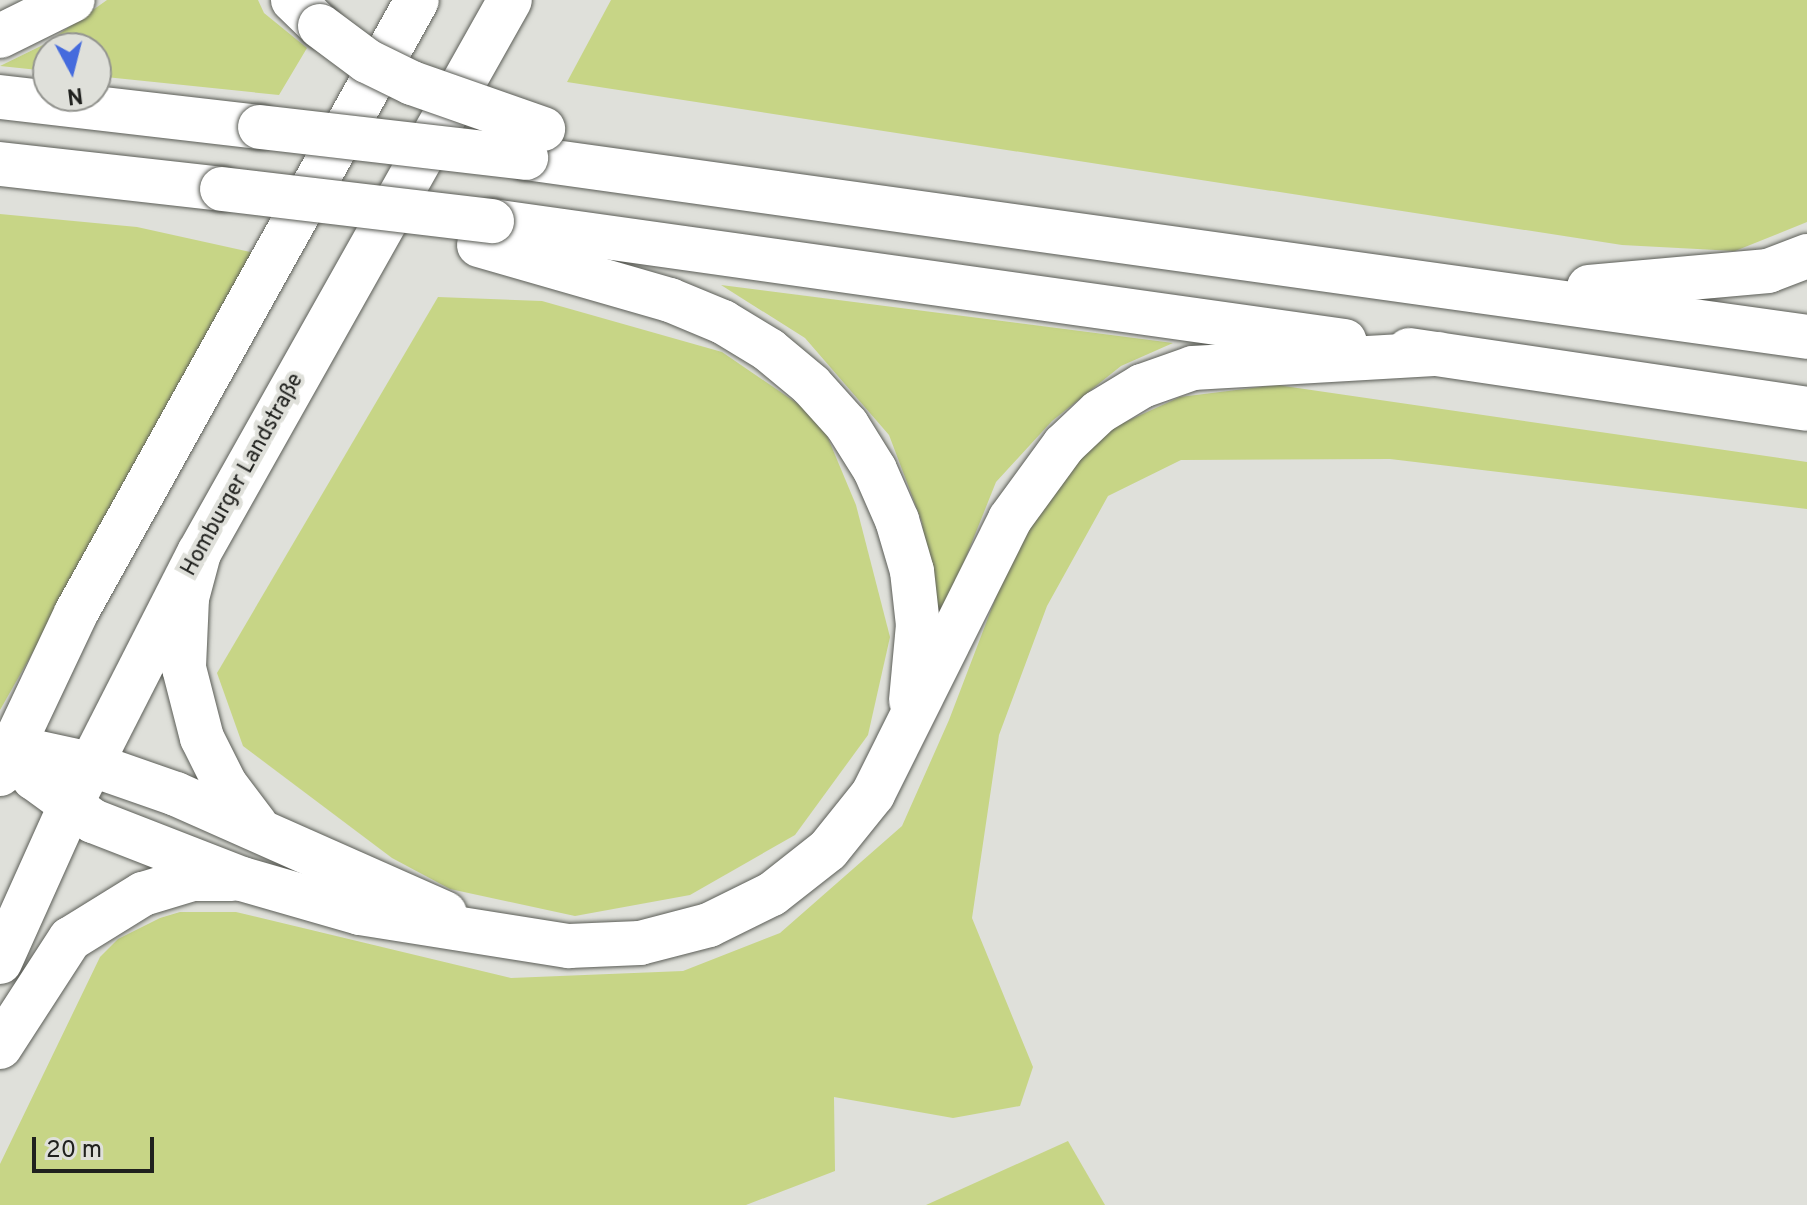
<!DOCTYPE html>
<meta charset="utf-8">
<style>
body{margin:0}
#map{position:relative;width:1807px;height:1205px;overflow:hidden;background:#dfe0da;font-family:Overpass,sans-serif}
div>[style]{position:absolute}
.green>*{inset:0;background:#c7d586}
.roads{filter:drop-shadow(0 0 2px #5b5d57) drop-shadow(0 0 2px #5b5d57)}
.major>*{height:44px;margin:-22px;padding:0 22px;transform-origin:22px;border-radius:22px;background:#fff}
.highway>*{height:44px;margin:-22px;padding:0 22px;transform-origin:22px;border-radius:22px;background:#fff}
.bridges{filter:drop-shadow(0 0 2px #5b5d57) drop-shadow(0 0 2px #5b5d57)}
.highway-bridge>*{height:44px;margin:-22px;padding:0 22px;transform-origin:22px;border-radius:22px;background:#fff}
span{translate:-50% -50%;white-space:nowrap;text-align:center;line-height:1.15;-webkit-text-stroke:8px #dfe0da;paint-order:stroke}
.street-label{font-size:22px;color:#20211e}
.north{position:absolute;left:32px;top:32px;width:80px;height:80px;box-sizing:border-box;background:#dfe0da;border:2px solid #93948f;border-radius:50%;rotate:173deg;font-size:22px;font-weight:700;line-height:32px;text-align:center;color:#20211e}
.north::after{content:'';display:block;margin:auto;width:28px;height:36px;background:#456bdd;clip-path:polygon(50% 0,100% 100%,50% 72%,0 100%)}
.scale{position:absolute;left:32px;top:1137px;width:122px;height:36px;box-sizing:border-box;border:4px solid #20211e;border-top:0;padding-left:10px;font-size:24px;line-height:28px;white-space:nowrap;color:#20211e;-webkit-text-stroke:6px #dfe0da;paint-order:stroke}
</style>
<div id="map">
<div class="green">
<i style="clip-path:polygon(107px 0,258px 0,264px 13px,307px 48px,279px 95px,96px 76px,96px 48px,48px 48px,48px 71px,0 66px,45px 44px)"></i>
<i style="clip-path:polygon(611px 0,1807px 0,1807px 222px,1735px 251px,1622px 245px,567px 82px)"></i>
<i style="clip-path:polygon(0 214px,137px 227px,259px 254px,0 710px)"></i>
<i style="clip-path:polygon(721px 285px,1173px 343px,1121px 366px,1052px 421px,996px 482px,934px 637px,922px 522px,889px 435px,805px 338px)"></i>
<i style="clip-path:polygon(438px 297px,542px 301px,722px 352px,820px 419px,856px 505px,890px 637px,868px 735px,795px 835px,690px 895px,575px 916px,450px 889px,392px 858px,243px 746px,217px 673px)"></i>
<i style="clip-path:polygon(1277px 385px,1807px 462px,1807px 509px,1390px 459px,1181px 460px,1108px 496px,1047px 606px,999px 735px,972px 918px,1033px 1067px,1020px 1106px,953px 1118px,834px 1097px,835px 1171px,746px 1205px,0 1205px,0 1164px,100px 957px,118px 939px,160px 918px,180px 912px,236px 912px,511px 978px,683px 971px,780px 933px,902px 826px,949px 720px,1022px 529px,1101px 433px,1180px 397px)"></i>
<i style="clip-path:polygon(1068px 1141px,1105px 1205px,926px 1205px)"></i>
</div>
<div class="roads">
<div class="major">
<i style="left:0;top:774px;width:178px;rotate:-64.7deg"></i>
<i style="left:76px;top:613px;width:701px;rotate:-60.91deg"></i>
<i style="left:0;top:962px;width:171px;rotate:-65.8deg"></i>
<i style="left:70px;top:806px;width:284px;rotate:-63deg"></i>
<i style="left:199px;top:553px;width:634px;rotate:-60.65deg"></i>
</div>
<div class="highway">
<i style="left:293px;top:0;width:37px;rotate:44deg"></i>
<i style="left:0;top:36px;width:81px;rotate:-26.3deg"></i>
<i style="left:0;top:97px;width:262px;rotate:6.6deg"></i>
<i style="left:526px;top:158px;width:1293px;rotate:7.95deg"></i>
<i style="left:0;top:164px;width:223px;rotate:6.4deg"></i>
<i style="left:492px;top:221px;width:861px;rotate:8.01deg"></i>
<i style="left:479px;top:245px;width:199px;rotate:16.1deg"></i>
<i style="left:670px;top:300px;width:57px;rotate:22.5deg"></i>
<i style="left:723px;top:322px;width:54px;rotate:31.3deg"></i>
<i style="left:769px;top:350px;width:55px;rotate:39.8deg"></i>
<i style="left:811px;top:385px;width:54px;rotate:48deg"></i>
<i style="left:847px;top:425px;width:53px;rotate:58.1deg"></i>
<i style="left:875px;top:470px;width:55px;rotate:66.3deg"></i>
<i style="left:897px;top:520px;width:53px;rotate:73.6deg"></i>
<i style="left:912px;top:571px;width:54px;rotate:83.7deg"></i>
<i style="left:918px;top:625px;width:76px;rotate:95.3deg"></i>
<i style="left:1589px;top:287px;width:180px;rotate:-5.1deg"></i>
<i style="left:1768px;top:271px;width:42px;rotate:-21deg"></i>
<i style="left:1409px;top:350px;width:402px;rotate:8.4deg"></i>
<i style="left:199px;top:553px;width:47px;rotate:104.9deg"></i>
<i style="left:187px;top:598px;width:70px;rotate:92.5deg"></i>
<i style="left:184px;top:668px;width:72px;rotate:75.6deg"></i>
<i style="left:202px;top:738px;width:51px;rotate:63.4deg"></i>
<i style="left:225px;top:784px;width:51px;rotate:52.9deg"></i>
<i style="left:12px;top:747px;width:38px;rotate:55deg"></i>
<i style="left:34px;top:778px;width:73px;rotate:36.1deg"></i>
<i style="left:93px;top:821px;width:160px;rotate:21.3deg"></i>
<i style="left:242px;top:879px;width:123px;rotate:16.1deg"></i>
<i style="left:360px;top:913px;width:212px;rotate:9deg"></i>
<i style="left:569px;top:946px;width:71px;rotate:-2.4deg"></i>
<i style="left:640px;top:943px;width:71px;rotate:-14.6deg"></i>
<i style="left:709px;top:925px;width:70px;rotate:-26.2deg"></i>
<i style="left:772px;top:894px;width:71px;rotate:-38.2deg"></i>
<i style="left:828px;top:850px;width:72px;rotate:-51.2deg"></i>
<i style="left:873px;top:794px;width:307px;rotate:-63.5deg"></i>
<i style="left:1010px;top:519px;width:92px;rotate:-53.9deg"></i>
<i style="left:1064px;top:445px;width:48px;rotate:-43.3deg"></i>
<i style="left:1099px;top:412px;width:50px;rotate:-31.2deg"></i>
<i style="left:1142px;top:386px;width:54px;rotate:-19.4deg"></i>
<i style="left:1193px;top:368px;width:245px;rotate:-3.3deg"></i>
<i style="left:12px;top:747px;width:80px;rotate:12.3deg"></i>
<i style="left:90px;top:764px;width:91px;rotate:19.2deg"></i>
<i style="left:176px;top:794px;width:294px;rotate:23.9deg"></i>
<i style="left:0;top:1047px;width:129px;rotate:-57.1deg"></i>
<i style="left:70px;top:939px;width:86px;rotate:-31.7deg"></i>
<i style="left:143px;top:894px;width:51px;rotate:-17deg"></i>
<i style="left:192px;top:879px;width:40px"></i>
</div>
</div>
<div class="bridges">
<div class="highway-bridge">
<i style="left:320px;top:26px;width:59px;rotate:36.7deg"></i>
<i style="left:367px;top:61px;width:50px;rotate:26.1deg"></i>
<i style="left:412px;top:83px;width:139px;rotate:19.3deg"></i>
<i style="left:260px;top:127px;width:268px;rotate:6.6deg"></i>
<i style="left:222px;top:189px;width:272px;rotate:6.8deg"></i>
</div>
</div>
<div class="street-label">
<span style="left:243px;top:475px;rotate:-61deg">Homburger Landstraße</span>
</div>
<div class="north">N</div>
<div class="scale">20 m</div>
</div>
